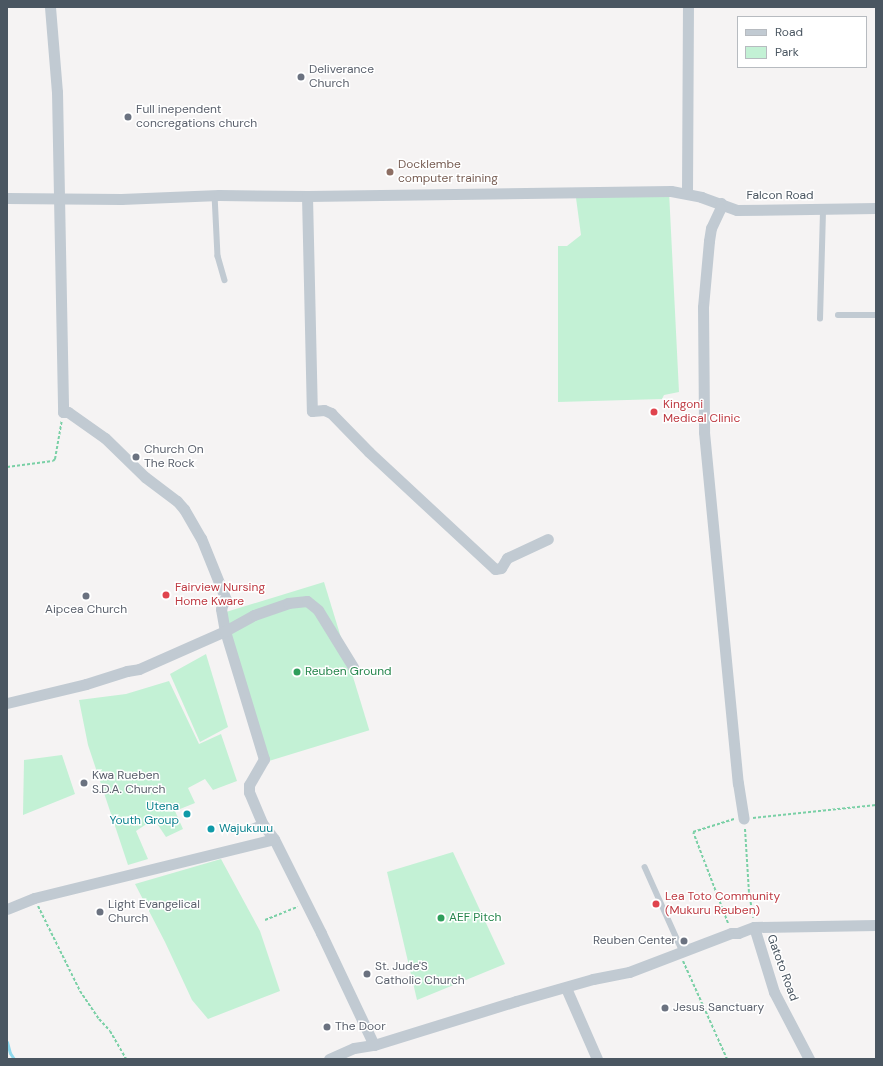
<!DOCTYPE html>
<style>
body{margin:0}
#map{position:relative;width:883px;height:1066px;overflow:hidden;background:#f5f3f3;font-family:"DM Sans",sans-serif}
div>[style]{position:absolute}
.green>*{inset:0;background:#c3f1d5;transform-origin:0 0}
.stream>*{height:3px;margin:-1.5px;padding:0 1.5px;transform-origin:1.5px;border-radius:1.5px;background:#90daee}
.path>*{height:2px;margin-top:-1px;transform-origin:0;background:repeating-linear-gradient(90deg,#7ad0a6 0 3px,transparent 0 5px)}
.lane>*{height:5.5px;margin:-2.75px;padding:0 2.75px;transform-origin:2.75px;border-radius:2.75px;background:#c1cad2}
.street>*{height:11px;margin:-5.5px;padding:0 5.5px;transform-origin:5.5px;border-radius:5.5px;background:#c1cad2}
.dots>*{width:11px;height:11px;translate:-50% -50%;box-sizing:border-box;border:2px solid #fff;border-radius:50%}
span{translate:-50% -50%;white-space:nowrap;text-align:center;line-height:1.15;-webkit-text-stroke:3px #fff;paint-order:stroke}
.worship-label{font-size:12px;color:#5b616d}
.left{translate:0 -50%;text-align:left}
.right{translate:-100% -50%;text-align:right}
.education-label{font-size:12px;color:#785e54}
.street-label{font-size:12px;color:#4a5661}
.health-label{font-size:12px;color:#be3a42}
.leisure-label{font-size:12px;color:#27864d}
.culture-label{font-size:12px;color:#0d838f}
.frame{position:absolute;inset:0;border:8px solid #4a5661;pointer-events:none}
.legend{position:absolute;left:737px;top:16px;width:130px;height:52px;box-sizing:border-box;background:#fff;border:1px solid #b7bbc0;margin:0;padding:5px 7px;list-style:none;font-size:12px;color:#4a5661}
.legend li{display:flex;align-items:center;gap:8px;height:20px}
.legend b{width:20px;border:1px solid #b7bbc0}
</style>
<div id="map">
<div class="green">
<i style="clip-path:polygon(669px 191px,679px 392px,664px 395px,662px 399px,558px 402px,558px 246px,567px 246px,581px 235px,576px 198px)"></i>
<i style="left:324px;top:582px;width:155px;height:105px;rotate:73deg"></i>
<i style="clip-path:polygon(206px 654px,228px 727px,200px 742px,170px 674px)"></i>
<i style="clip-path:polygon(169px 681px,199px 744px,221px 734px,237px 781px,213px 790px,205px 779px,188px 788px,195px 803px,175px 811px,183px 829px,166px 837px,154px 819px,136px 831px,148px 859px,128px 865px,88px 745px,79px 700px,126px 694px)"></i>
<i style="clip-path:polygon(62px 755px,75px 794px,23px 815px,24px 760px)"></i>
<i style="clip-path:polygon(453px 852px,505px 964px,417px 1000px,387px 872px)"></i>
<i style="clip-path:polygon(221px 859px,260px 931px,280px 991px,208px 1019px,192px 1000px,165px 942px,135px 884px)"></i>
</div>
<div class="stream">
<i style="left:7px;top:1042px;width:11px;rotate:75deg"></i>
<i style="left:10px;top:1053px;width:7px;rotate:56deg"></i>
</div>
<div class="path">
<i style="left:7px;top:467px;width:46px;rotate:-7.4deg"></i>
<i style="left:53px;top:461px;width:3px;rotate:-45deg"></i>
<i style="left:55px;top:459px;width:39px;rotate:-80deg"></i>
<i style="left:753px;top:818px;width:124px;rotate:-6deg"></i>
<i style="left:745px;top:829px;width:63px;rotate:86.4deg"></i>
<i style="left:749px;top:892px;width:26px;rotate:81deg"></i>
<i style="left:38px;top:906px;width:95px;rotate:63.7deg"></i>
<i style="left:80px;top:991px;width:34px;rotate:56deg"></i>
<i style="left:99px;top:1019px;width:16px;rotate:47deg"></i>
<i style="left:110px;top:1031px;width:32px;rotate:60deg"></i>
<i style="left:265px;top:920px;width:35px;rotate:-22deg"></i>
<i style="left:728px;top:923px;width:97px;rotate:-111deg"></i>
<i style="left:693px;top:832px;width:43px;rotate:-17.6deg"></i>
<i style="left:683px;top:961px;width:107px;rotate:65.8deg"></i>
</div>
<div class="lane">
<i style="left:215px;top:195px;width:61px;rotate:87.2deg"></i>
<i style="left:218px;top:256px;width:25px;rotate:74deg"></i>
<i style="left:838px;top:315px;width:38px"></i>
<i style="left:820px;top:319px;width:110px;rotate:-88.4deg"></i>
<i style="left:252px;top:827px;width:11px;rotate:-22deg"></i>
<i style="left:645px;top:867px;width:93px;rotate:65.9deg"></i>
</div>
<div class="street">
<i style="left:50px;top:7px;width:85px;rotate:85.3deg"></i>
<i style="left:57px;top:92px;width:320px;rotate:88.9deg"></i>
<i style="left:63px;top:412px;width:5px"></i>
<i style="left:68px;top:412px;width:45px;rotate:35.1deg"></i>
<i style="left:105px;top:438px;width:56px;rotate:44.3deg"></i>
<i style="left:145px;top:477px;width:40px;rotate:37deg"></i>
<i style="left:177px;top:501px;width:11px;rotate:49deg"></i>
<i style="left:184px;top:509px;width:34px;rotate:60deg"></i>
<i style="left:201px;top:538px;width:67px;rotate:68deg"></i>
<i style="left:226px;top:600px;width:4px;rotate:135deg"></i>
<i style="left:223px;top:603px;width:6px;rotate:108deg"></i>
<i style="left:221px;top:609px;width:22px;rotate:80deg"></i>
<i style="left:225px;top:631px;width:134px;rotate:73.1deg"></i>
<i style="left:264px;top:759px;width:30px;rotate:120deg"></i>
<i style="left:249px;top:785px;width:7px;rotate:90deg"></i>
<i style="left:249px;top:792px;width:34px;rotate:67deg"></i>
<i style="left:262px;top:823px;width:20px;rotate:53deg"></i>
<i style="left:274px;top:839px;width:105px;rotate:63.4deg"></i>
<i style="left:321px;top:933px;width:124px;rotate:64.7deg"></i>
<i style="left:374px;top:1045px;width:149px;rotate:-17.2deg"></i>
<i style="left:516px;top:1001px;width:80px;rotate:-15.9deg"></i>
<i style="left:593px;top:979px;width:37px;rotate:-11deg"></i>
<i style="left:629px;top:972px;width:109px;rotate:-20.9deg"></i>
<i style="left:731px;top:933px;width:7px"></i>
<i style="left:738px;top:933px;width:17px;rotate:-21deg"></i>
<i style="left:754px;top:927px;width:122px;rotate:-0.9deg"></i>
<i style="left:687px;top:193px;width:186px;rotate:-89.7deg"></i>
<i style="left:307px;top:196px;width:215px;rotate:88.7deg"></i>
<i style="left:312px;top:411px;width:12px;rotate:-5deg"></i>
<i style="left:324px;top:410px;width:8px;rotate:23deg"></i>
<i style="left:331px;top:413px;width:54px;rotate:45.7deg"></i>
<i style="left:369px;top:452px;width:172px;rotate:42.9deg"></i>
<i style="left:495px;top:569px;width:6px;rotate:-9deg"></i>
<i style="left:501px;top:568px;width:12px;rotate:-59deg"></i>
<i style="left:507px;top:558px;width:45px;rotate:-24.9deg"></i>
<i style="left:7px;top:198px;width:114px;rotate:0.5deg"></i>
<i style="left:121px;top:199px;width:98px;rotate:-2.3deg"></i>
<i style="left:219px;top:195px;width:88px;rotate:0.7deg"></i>
<i style="left:307px;top:196px;width:364px;rotate:-0.8deg"></i>
<i style="left:671px;top:191px;width:31px;rotate:11deg"></i>
<i style="left:701px;top:197px;width:38px;rotate:20deg"></i>
<i style="left:737px;top:210px;width:139px;rotate:-0.8deg"></i>
<i style="left:721px;top:203px;width:6px;rotate:99deg"></i>
<i style="left:720px;top:209px;width:21px;rotate:115deg"></i>
<i style="left:711px;top:228px;width:13px;rotate:99deg"></i>
<i style="left:709px;top:241px;width:66px;rotate:95.2deg"></i>
<i style="left:703px;top:307px;width:125px;rotate:89.5deg"></i>
<i style="left:704px;top:432px;width:353px;rotate:84.5deg"></i>
<i style="left:738px;top:783px;width:36px;rotate:81deg"></i>
<i style="left:7px;top:703px;width:81px;rotate:-13.5deg"></i>
<i style="left:86px;top:684px;width:43px;rotate:-17.6deg"></i>
<i style="left:127px;top:671px;width:12px;rotate:-9deg"></i>
<i style="left:139px;top:669px;width:94px;rotate:-23.8deg"></i>
<i style="left:225px;top:631px;width:33px;rotate:-29deg"></i>
<i style="left:254px;top:615px;width:36px;rotate:-19deg"></i>
<i style="left:288px;top:603px;width:19px;rotate:-6deg"></i>
<i style="left:307px;top:601px;width:14px;rotate:39deg"></i>
<i style="left:318px;top:610px;width:67px;rotate:58.4deg"></i>
<i style="left:7px;top:909px;width:29px;rotate:-22deg"></i>
<i style="left:34px;top:898px;width:247px;rotate:-13.8deg"></i>
<i style="left:754px;top:927px;width:68px;rotate:72.9deg"></i>
<i style="left:774px;top:992px;width:76px;rotate:62.4deg"></i>
<i style="left:566px;top:988px;width:77px;rotate:66.4deg"></i>
<i style="left:329px;top:1059px;width:27px;rotate:-24deg"></i>
<i style="left:354px;top:1048px;width:20px;rotate:-9deg"></i>
</div>
<div class="dots">
<i style="left:301px;top:77px;background:#6b7280"></i>
<i style="left:128px;top:117px;background:#6b7280"></i>
<i style="left:390px;top:172px;background:#8d6e63"></i>
<i style="left:654px;top:412px;background:#e0444e"></i>
<i style="left:136px;top:457px;background:#6b7280"></i>
<i style="left:166px;top:595px;background:#e0444e"></i>
<i style="left:86px;top:596px;background:#6b7280"></i>
<i style="left:297px;top:672px;background:#2e9e5b"></i>
<i style="left:84px;top:783px;background:#6b7280"></i>
<i style="left:187px;top:814px;background:#0f9aa8"></i>
<i style="left:211px;top:829px;background:#0f9aa8"></i>
<i style="left:656px;top:904px;background:#e0444e"></i>
<i style="left:100px;top:912px;background:#6b7280"></i>
<i style="left:441px;top:918px;background:#2e9e5b"></i>
<i style="left:684px;top:941px;background:#6b7280"></i>
<i style="left:367px;top:974px;background:#6b7280"></i>
<i style="left:665px;top:1008px;background:#6b7280"></i>
<i style="left:327px;top:1027px;background:#6b7280"></i>
</div>
<div class="worship-label">
<span class="left" style="left:309px;top:77px">Deliverance<br>Church</span>
<span class="left" style="left:136px;top:117px">Full inependent<br>concregations church</span>
<span class="left" style="left:144px;top:457px">Church On<br>The Rock</span>
<span style="left:86px;top:610px">Aipcea Church</span>
<span class="left" style="left:92px;top:783px">Kwa Rueben<br>S.D.A. Church</span>
<span class="left" style="left:108px;top:912px">Light Evangelical<br>Church</span>
<span class="right" style="left:676px;top:941px">Reuben Center</span>
<span class="left" style="left:375px;top:974px">St. Jude'S<br>Catholic Church</span>
<span class="left" style="left:673px;top:1008px">Jesus Sanctuary</span>
<span class="left" style="left:335px;top:1027px">The Door</span>
</div>
<div class="education-label">
<span class="left" style="left:398px;top:172px">Docklembe<br>computer training</span>
</div>
<div class="street-label">
<span style="left:780px;top:196px">Falcon Road</span>
<span style="left:782px;top:968px;rotate:70deg">Gatoto Road</span>
</div>
<div class="health-label">
<span class="left" style="left:663px;top:412px">Kingoni<br>Medical Clinic</span>
<span class="left" style="left:175px;top:595px">Fairview Nursing<br>Home Kware</span>
<span class="left" style="left:665px;top:904px">Lea Toto Community<br>(Mukuru Reuben)</span>
</div>
<div class="leisure-label">
<span class="left" style="left:305px;top:672px">Reuben Ground</span>
<span class="left" style="left:449px;top:918px">AEF Pitch</span>
</div>
<div class="culture-label">
<span class="right" style="left:179px;top:814px">Utena<br>Youth Group</span>
<span class="left" style="left:219px;top:829px">Wajukuuu</span>
</div>
<div class="frame"></div>
<ul class="legend">
<li><b style="height:5px;background:#c1cad2"></b>Road</li>
<li><b style="height:11px;background:#c3f1d5"></b>Park</li>
</ul>
</div>
